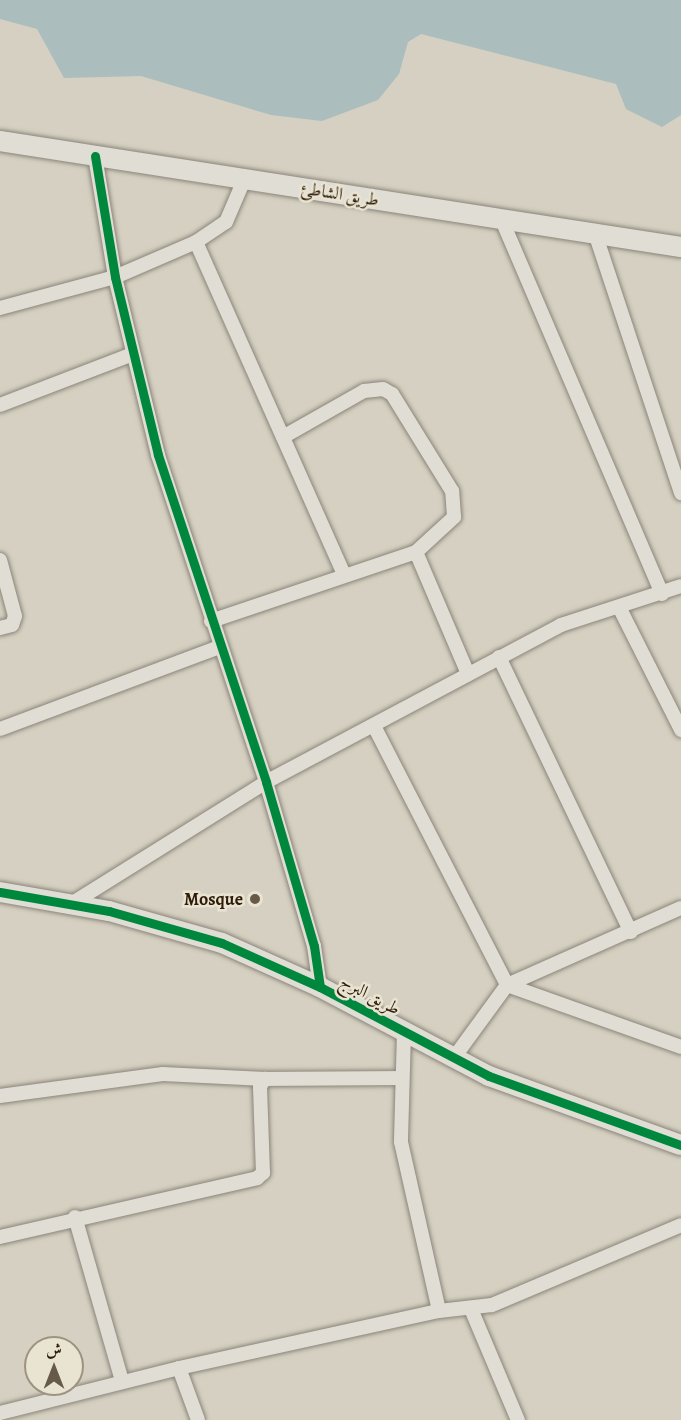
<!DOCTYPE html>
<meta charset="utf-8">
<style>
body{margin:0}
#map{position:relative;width:681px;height:1420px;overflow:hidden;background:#d5d0c1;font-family:Alegreya,Amiri,serif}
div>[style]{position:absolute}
.water>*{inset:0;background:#abbdbd}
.roads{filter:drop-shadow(0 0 2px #8b857a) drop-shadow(0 0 2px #8b857a)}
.street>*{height:14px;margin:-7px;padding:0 7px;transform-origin:7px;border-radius:7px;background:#e0ddd5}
.secondary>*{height:20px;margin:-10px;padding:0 10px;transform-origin:10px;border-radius:10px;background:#e0ddd5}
.cycleway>*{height:9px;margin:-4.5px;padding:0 4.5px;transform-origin:4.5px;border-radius:4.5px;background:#00873e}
.dots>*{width:16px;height:16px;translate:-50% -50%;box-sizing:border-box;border:3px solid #e9e3d2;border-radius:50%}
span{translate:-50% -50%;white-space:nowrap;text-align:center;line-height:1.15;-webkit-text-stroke:5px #e9e3d2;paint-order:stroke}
.street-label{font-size:18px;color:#2e1b08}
.poi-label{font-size:18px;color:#2e1b08;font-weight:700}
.right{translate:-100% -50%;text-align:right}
.north{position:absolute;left:24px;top:1336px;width:60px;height:60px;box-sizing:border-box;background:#e9e3d2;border:2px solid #9e9381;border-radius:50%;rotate:0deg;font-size:16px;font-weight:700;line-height:24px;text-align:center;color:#2e1b08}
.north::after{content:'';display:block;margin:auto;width:21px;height:27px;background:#685a49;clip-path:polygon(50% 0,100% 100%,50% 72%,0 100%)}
</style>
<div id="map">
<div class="water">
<i style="clip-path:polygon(0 0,681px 0,681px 115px,662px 127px,626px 109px,616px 84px,421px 34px,408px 42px,399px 74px,378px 100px,322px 121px,271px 115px,141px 76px,64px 78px,37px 29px,0 19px)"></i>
</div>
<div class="roads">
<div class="street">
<i style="left:95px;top:156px;width:123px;rotate:80.6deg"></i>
<i style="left:115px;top:277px;width:183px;rotate:76.4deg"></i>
<i style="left:158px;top:455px;width:344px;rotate:71.7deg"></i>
<i style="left:266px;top:782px;width:171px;rotate:73.7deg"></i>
<i style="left:314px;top:946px;width:41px;rotate:81.7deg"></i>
<i style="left:501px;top:218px;width:409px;rotate:66.8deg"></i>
<i style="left:595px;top:233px;width:274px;rotate:71.7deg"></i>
<i style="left:196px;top:242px;width:363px;rotate:66deg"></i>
<i style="left:0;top:308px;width:119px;rotate:-15.1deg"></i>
<i style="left:115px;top:277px;width:88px;rotate:-23.4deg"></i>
<i style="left:196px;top:242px;width:36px;rotate:-34deg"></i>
<i style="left:226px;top:222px;width:46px;rotate:-66.8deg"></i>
<i style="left:0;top:405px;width:142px;rotate:-21deg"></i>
<i style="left:416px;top:552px;width:133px;rotate:66.9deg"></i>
<i style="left:0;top:560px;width:58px;rotate:75deg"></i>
<i style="left:15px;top:616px;width:9px;rotate:108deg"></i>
<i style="left:12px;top:625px;width:12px;rotate:166deg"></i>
<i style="left:619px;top:607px;width:138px;rotate:63.2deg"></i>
<i style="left:211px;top:621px;width:216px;rotate:-18.6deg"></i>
<i style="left:416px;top:552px;width:52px;rotate:-42.6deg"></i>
<i style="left:454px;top:517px;width:26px;rotate:-94deg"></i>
<i style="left:452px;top:491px;width:114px;rotate:-121.7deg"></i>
<i style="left:392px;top:394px;width:10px;rotate:-151deg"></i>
<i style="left:383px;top:389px;width:19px;rotate:174deg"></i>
<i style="left:364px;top:391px;width:93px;rotate:150.4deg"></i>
<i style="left:499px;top:657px;width:305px;rotate:64.4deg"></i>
<i style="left:374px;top:726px;width:291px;rotate:62.8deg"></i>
<i style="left:507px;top:985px;width:185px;rotate:19.6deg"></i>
<i style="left:0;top:729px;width:234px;rotate:-20.5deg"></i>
<i style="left:71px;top:904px;width:230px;rotate:-32deg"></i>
<i style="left:266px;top:782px;width:334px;rotate:-28deg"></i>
<i style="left:561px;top:625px;width:126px;rotate:-18deg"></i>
<i style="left:404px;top:1032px;width:110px;rotate:91.6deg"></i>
<i style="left:401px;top:1142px;width:173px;rotate:77.3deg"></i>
<i style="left:453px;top:1059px;width:92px;rotate:-53.9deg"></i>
<i style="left:507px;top:985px;width:190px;rotate:-23.9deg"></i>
<i style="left:0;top:1096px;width:164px;rotate:-7.7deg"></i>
<i style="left:163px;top:1074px;width:102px;rotate:2.8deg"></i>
<i style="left:75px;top:1217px;width:171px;rotate:74deg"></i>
<i style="left:0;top:1237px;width:264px;rotate:-12.9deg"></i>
<i style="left:257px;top:1178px;width:8px;rotate:-40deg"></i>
<i style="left:263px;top:1173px;width:87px;rotate:-92deg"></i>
<i style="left:260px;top:1086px;width:9px;rotate:-54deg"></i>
<i style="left:265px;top:1079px;width:134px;rotate:-0.4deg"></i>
<i style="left:471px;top:1309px;width:121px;rotate:67.1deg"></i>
<i style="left:179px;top:1368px;width:55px;rotate:69.9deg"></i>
<i style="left:0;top:1413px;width:185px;rotate:-14.1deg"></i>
<i style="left:179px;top:1368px;width:266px;rotate:-12.4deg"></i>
<i style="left:439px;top:1311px;width:53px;rotate:-6.5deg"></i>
<i style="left:492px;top:1305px;width:205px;rotate:-22.9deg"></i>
</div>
<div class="secondary">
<i style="left:0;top:141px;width:689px;rotate:8.85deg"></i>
<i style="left:0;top:892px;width:111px;rotate:9.9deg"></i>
<i style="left:109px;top:911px;width:117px;rotate:15.8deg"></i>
<i style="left:222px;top:943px;width:107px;rotate:24.2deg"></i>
<i style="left:320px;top:987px;width:191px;rotate:27.8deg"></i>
<i style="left:489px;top:1076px;width:204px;rotate:19.8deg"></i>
</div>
</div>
<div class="cycleway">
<i style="left:95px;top:156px;width:123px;rotate:80.6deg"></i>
<i style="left:115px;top:277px;width:183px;rotate:76.4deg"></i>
<i style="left:158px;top:455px;width:344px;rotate:71.7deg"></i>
<i style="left:266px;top:782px;width:171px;rotate:73.7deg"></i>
<i style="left:314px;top:946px;width:41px;rotate:81.7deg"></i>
<i style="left:0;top:892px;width:111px;rotate:9.9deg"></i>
<i style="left:109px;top:911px;width:117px;rotate:15.8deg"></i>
<i style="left:222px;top:943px;width:107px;rotate:24.2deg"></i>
<i style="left:320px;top:987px;width:191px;rotate:27.8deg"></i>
<i style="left:489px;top:1076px;width:204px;rotate:19.8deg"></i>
</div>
<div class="dots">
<i style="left:255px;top:899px;background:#685a49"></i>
</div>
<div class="street-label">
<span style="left:340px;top:194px;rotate:9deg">طريق الشاطئ</span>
<span style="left:370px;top:995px;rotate:28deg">طريق البرج</span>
</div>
<div class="poi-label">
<span class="right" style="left:243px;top:899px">Mosque</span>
</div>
<div class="north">ش</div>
</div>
